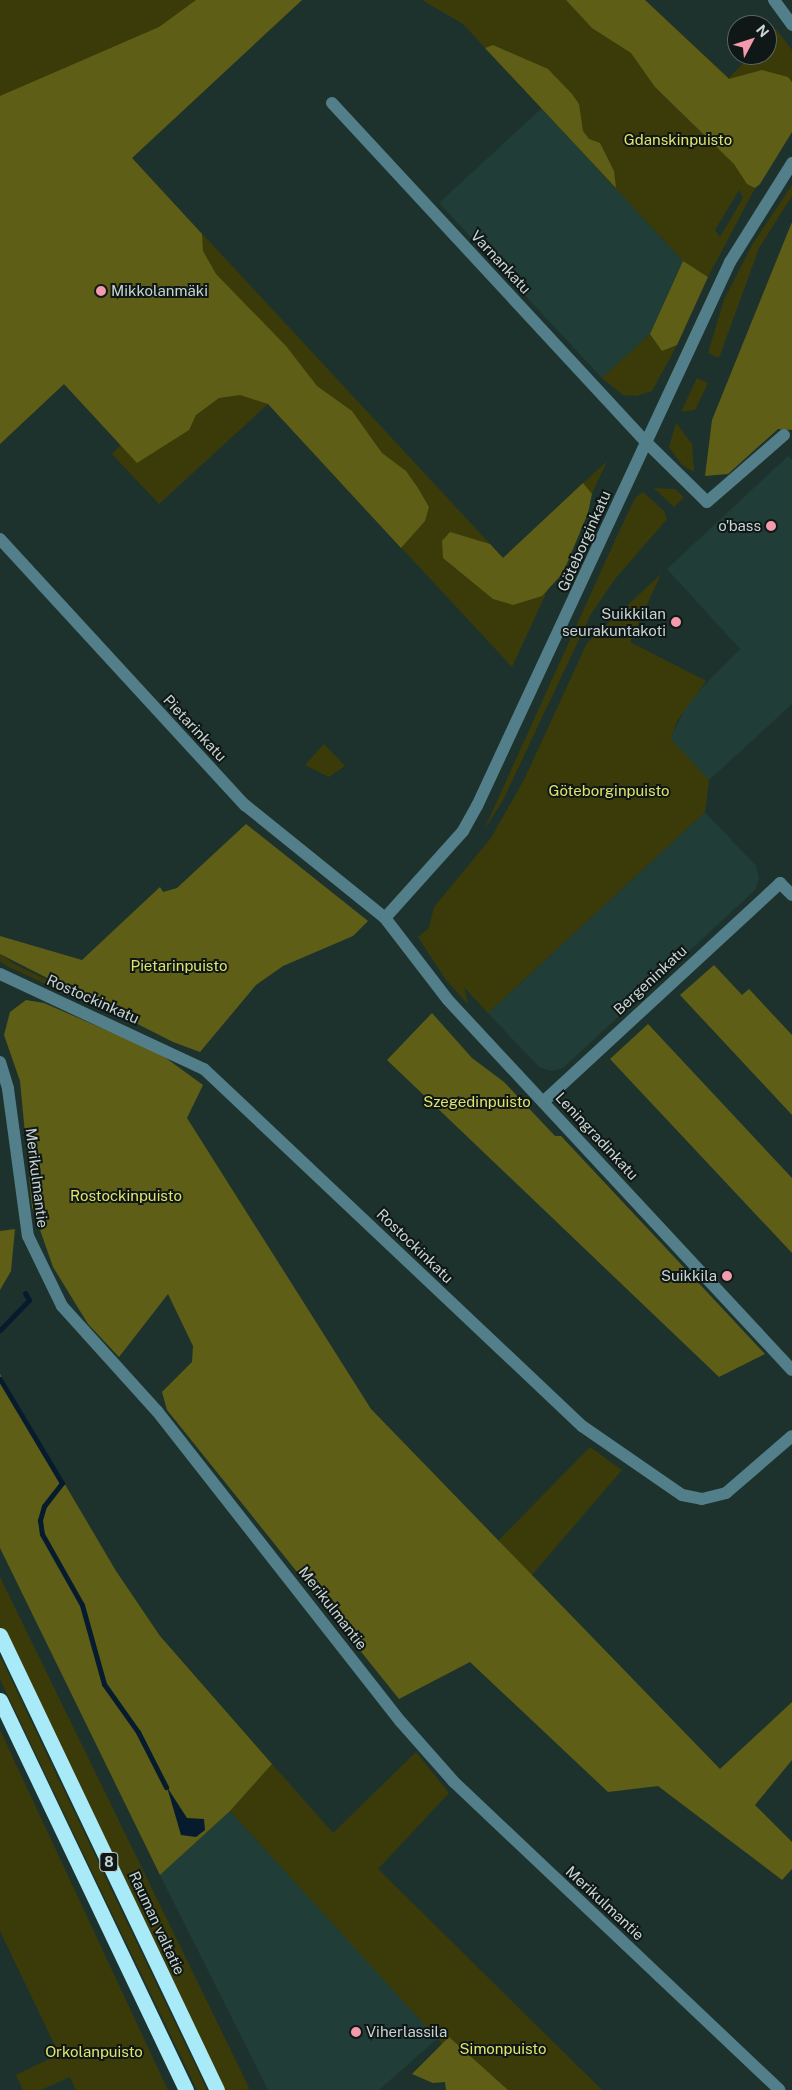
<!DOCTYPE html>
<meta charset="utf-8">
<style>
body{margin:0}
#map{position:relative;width:792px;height:2090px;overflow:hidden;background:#1e322d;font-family:"Public Sans",sans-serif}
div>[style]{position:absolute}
.built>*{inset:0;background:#203d37}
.green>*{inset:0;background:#3b3b09;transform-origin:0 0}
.forest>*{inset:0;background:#5e5e16}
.water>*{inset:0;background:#061c2e}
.stream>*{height:5px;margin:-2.5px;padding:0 2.5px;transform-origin:2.5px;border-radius:2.5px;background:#061c2e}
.minor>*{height:12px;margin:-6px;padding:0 6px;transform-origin:6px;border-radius:6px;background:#527f89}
.highway>*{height:15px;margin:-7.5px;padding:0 7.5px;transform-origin:7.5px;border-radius:7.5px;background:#a8eaf8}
.dots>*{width:14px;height:14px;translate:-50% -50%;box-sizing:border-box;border:2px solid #0f1816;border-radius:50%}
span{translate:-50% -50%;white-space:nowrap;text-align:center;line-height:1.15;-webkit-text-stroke:4px #0f1816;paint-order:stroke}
.shield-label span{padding:1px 4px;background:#0f1816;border:1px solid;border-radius:4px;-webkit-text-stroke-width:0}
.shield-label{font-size:14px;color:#c8d4d1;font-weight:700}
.park-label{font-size:15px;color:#e2e36a}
.street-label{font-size:15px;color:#c8d4d1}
.poi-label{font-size:15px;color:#c8d4d1}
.left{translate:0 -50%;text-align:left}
.right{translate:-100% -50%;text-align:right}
.north{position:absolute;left:727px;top:15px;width:50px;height:50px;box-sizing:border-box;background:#0f1816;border:1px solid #596361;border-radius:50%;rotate:50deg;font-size:14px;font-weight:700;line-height:20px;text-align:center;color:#c8d4d1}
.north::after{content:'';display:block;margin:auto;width:18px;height:22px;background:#f39aac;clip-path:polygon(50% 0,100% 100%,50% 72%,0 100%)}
</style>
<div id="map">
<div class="built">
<i style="clip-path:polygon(542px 108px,683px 261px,650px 334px,602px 378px,439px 203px)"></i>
<i style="clip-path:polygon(788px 456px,792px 460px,792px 704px,709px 780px,670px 739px,689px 701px,740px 649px,667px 569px)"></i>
<i style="clip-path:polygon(705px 812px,756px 866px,759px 878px,755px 890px,563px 1068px,551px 1071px,539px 1067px,488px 1013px)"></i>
<i style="clip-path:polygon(230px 1811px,438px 2038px,379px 2090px,268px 2090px,160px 1875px)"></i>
</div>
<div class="green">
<i style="clip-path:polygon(0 0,302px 0,132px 158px,503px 558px,607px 461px,512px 667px,268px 404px,159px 504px,112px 454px,121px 445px,64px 384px,0 444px)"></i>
<i style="clip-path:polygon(evenodd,422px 0,645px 0,729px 78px,751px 55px,767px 55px,767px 38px,776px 29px,792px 50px,792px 118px,708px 277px,696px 269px,662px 351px,677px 345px,652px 391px,636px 396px,623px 395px,602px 378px,650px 334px,683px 261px,463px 24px,422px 0,739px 190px,743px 198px,720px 237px,715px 230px,739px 190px)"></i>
<i style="clip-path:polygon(792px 185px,792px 196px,759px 248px,719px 358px,708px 353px,724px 300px,752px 245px)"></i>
<i style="clip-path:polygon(697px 378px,708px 383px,695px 410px,681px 412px)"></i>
<i style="clip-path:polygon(676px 423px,692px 444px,694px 472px,682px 465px,669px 447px)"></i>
<i style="clip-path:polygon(654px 488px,675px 489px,684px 497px,674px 507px)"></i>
<i style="clip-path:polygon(643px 492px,664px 511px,667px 519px,615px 579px,591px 614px,503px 800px,484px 830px,617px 536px,635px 498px)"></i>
<i style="clip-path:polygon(661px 574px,630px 642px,706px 681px,677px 721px,671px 739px,709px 780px,705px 812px,488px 1013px,464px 987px,468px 1004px,446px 980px,418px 937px,429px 928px,434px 907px,491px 838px,525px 778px,587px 643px)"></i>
<i style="clip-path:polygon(324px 744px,345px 766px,329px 777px,305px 765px)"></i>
<i style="clip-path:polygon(0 954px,14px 964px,76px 994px,69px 995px,7px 966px,0 961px)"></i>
<i style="clip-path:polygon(590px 1447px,622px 1470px,531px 1576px,498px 1541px)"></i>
<i style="left:0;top:1577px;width:569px;height:27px;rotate:64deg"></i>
<i style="clip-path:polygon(0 1656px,68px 1799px,207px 2090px,197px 2090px,59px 1803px,0 1679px)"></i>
<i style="left:0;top:1730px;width:399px;height:30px;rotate:65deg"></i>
<i style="clip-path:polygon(416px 1752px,449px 1793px,378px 1869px,602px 2090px,484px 2090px,230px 1811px,272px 1764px,333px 1833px)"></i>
<i style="clip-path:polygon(0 1774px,130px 2048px,150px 2090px,76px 2090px,70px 2077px,41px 2090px,23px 2090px,16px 2075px,59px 2054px,0 1931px)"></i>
</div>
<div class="forest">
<i style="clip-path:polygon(196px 0,302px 0,132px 158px,202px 234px,203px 251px,216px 274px,286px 346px,317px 386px,352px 411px,382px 453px,406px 471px,418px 488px,429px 507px,425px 521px,401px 548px,268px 404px,240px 395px,219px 398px,196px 415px,189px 430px,137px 463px,64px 384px,0 444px,0 96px,159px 27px)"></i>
<i style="clip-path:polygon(566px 0,645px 0,729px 79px,762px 70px,788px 77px,792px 82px,792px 132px,760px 184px,755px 188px,747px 184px,734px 164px,655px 87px,631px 53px,592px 28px)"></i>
<i style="clip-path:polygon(493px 45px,548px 69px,572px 94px,579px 104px,583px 131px,589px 139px,600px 143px,614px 171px,616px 188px,485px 48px)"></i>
<i style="clip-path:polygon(792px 222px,792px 430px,778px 429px,728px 474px,705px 476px,712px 420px)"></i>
<i style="clip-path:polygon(683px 261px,708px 277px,677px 345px,662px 351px,650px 334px)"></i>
<i style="clip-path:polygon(583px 483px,592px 494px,588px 513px,563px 573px,542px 596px,513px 605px,493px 599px,443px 558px,442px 541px,450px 532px,490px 544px,503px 558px)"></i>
<i style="clip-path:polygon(246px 824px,368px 921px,353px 936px,283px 966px,256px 985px,200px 1052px,173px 1042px,0 954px,0 936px,82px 960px,160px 887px,163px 892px,177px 888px)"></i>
<i style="clip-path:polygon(714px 965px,742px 995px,749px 989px,792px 1035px,792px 1115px,680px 995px)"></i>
<i style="clip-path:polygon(26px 1000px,44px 1003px,159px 1053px,203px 1085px,187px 1118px,371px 1409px,720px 1769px,792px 1702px,792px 1760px,755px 1805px,792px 1842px,792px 1869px,782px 1880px,658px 1786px,608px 1792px,470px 1662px,399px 1699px,167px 1410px,162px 1392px,192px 1362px,193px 1346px,168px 1294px,119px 1357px,88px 1324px,53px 1267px,32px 1207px,20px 1081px,4px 1035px,10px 1012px)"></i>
<i style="clip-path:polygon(432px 1013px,472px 1058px,504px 1082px,555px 1136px,561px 1136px,765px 1354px,719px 1377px,387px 1060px)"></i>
<i style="clip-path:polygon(648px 1024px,792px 1178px,792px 1253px,610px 1059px)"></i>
<i style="clip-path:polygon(15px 1229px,11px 1271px,0 1290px,0 1231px)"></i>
<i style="clip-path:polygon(0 1374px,116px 1571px,160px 1636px,272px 1764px,230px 1811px,160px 1875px,0 1548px)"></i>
<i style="clip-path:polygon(449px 2037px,508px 2090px,446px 2090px,445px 2082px,433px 2083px,412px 2074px)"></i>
</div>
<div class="water">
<i style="clip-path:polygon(167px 1787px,187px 1818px,204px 1819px,205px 1830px,196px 1837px,181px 1835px)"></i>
</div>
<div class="stream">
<i style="left:0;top:1330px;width:42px;rotate:-46deg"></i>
<i style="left:29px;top:1300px;width:8px;rotate:-120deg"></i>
<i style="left:0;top:1379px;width:121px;rotate:59.2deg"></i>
<i style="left:62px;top:1483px;width:29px;rotate:128deg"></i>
<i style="left:44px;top:1506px;width:15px;rotate:106deg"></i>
<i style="left:40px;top:1520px;width:14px;rotate:82deg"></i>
<i style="left:42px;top:1534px;width:81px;rotate:60.6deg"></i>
<i style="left:82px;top:1605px;width:82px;rotate:74.4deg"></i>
<i style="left:104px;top:1684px;width:59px;rotate:54.7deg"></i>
<i style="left:138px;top:1732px;width:62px;rotate:63deg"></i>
</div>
<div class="minor">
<i style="left:774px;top:0;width:31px;rotate:54deg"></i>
<i style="left:332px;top:103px;width:463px;rotate:47.2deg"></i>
<i style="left:647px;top:443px;width:84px;rotate:44.5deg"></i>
<i style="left:707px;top:502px;width:102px;rotate:-41deg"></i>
<i style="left:0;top:539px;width:362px;rotate:47.4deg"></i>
<i style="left:245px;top:805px;width:180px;rotate:38.9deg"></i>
<i style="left:385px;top:918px;width:103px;rotate:52.5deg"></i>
<i style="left:448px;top:1000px;width:505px;rotate:47.09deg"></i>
<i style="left:385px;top:918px;width:117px;rotate:-48.1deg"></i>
<i style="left:463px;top:831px;width:29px;rotate:-61deg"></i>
<i style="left:477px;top:806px;width:600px;rotate:-65.06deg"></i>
<i style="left:730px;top:262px;width:117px;rotate:-57.9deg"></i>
<i style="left:0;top:974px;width:225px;rotate:25deg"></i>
<i style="left:204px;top:1069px;width:520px;rotate:43.36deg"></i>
<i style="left:582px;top:1426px;width:121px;rotate:34.6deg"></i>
<i style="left:682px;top:1495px;width:20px;rotate:11deg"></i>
<i style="left:702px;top:1499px;width:25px;rotate:-14deg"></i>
<i style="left:726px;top:1493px;width:87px;rotate:-40.8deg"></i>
<i style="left:0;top:1062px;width:28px;rotate:73deg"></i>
<i style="left:8px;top:1089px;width:148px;rotate:82.3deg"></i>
<i style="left:28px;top:1236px;width:78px;rotate:64.1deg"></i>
<i style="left:62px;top:1306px;width:142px;rotate:47.9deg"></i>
<i style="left:157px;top:1411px;width:395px;rotate:51.9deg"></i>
<i style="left:401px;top:1722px;width:80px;rotate:48.5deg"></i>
<i style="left:454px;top:1782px;width:448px;rotate:43.4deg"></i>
<i style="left:543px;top:1102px;width:323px;rotate:-42.7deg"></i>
<i style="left:780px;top:883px;width:17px;rotate:45deg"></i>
</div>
<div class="highway">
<i style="left:0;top:1635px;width:504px;rotate:64.5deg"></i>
<i style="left:0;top:1700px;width:432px;rotate:64.5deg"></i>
</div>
<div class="dots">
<i style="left:101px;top:291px;background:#f39aac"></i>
<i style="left:771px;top:526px;background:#f39aac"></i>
<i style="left:676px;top:622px;background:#f39aac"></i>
<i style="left:727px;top:1276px;background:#f39aac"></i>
<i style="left:356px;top:2032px;background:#f39aac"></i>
</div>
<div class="shield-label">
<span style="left:109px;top:1862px">8</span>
</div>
<div class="park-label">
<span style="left:678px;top:140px">Gdanskinpuisto</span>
<span style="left:609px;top:791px">Göteborginpuisto</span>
<span style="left:179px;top:966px">Pietarinpuisto</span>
<span style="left:477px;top:1102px">Szegedinpuisto</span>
<span style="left:126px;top:1196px">Rostockinpuisto</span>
<span style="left:503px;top:2049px">Simonpuisto</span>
<span style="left:94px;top:2052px">Orkolanpuisto</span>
</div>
<div class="street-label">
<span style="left:501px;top:262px;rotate:47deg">Varnankatu</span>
<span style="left:584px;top:541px;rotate:-66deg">Göteborginkatu</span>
<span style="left:195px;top:728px;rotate:47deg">Pietarinkatu</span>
<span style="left:650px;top:980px;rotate:-43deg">Bergeninkatu</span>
<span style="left:93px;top:999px;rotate:24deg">Rostockinkatu</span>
<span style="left:597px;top:1136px;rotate:47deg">Leningradinkatu</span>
<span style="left:37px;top:1178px;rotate:83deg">Merikulmantie</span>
<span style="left:415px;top:1246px;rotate:44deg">Rostockinkatu</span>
<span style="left:333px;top:1608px;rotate:52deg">Merikulmantie</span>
<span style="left:605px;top:1903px;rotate:43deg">Merikulmantie</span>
<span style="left:157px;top:1923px;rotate:65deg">Rauman valtatie</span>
</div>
<div class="poi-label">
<span class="left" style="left:111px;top:291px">Mikkolanmäki</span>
<span class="right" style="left:761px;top:526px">o'bass</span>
<span class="right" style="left:666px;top:622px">Suikkilan<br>seurakuntakoti</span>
<span class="right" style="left:717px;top:1276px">Suikkila</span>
<span class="left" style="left:366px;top:2032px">Viherlassila</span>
</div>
<div class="north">N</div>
</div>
